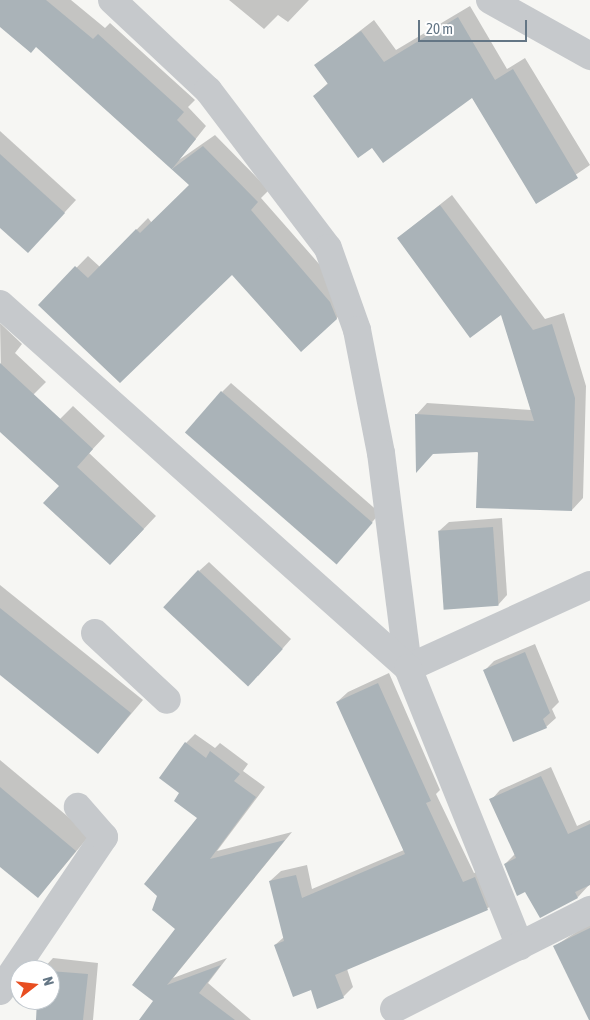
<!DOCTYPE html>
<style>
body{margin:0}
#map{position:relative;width:590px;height:1020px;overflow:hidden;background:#f6f6f3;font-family:"Asap Condensed",sans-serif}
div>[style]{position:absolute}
.shadow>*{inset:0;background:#0003}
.building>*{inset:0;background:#aab3b8;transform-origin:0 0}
.street>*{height:28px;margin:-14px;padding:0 14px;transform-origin:14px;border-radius:14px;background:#c6c9cc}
span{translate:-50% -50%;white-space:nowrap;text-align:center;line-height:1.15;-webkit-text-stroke:5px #fff;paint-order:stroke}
.north{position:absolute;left:10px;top:960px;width:50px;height:50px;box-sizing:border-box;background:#fff;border:1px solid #c1c8ce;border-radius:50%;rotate:74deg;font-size:14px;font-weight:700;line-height:20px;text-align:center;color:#647685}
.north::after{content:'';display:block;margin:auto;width:18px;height:22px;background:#e84e21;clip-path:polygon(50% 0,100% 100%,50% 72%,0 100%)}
.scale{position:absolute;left:418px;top:20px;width:109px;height:22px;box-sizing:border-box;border:2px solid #647685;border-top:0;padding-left:6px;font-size:15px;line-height:18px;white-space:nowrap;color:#647685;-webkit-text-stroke:4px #fff;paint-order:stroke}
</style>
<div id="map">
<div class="shadow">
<i style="clip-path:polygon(0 0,71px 0,105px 28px,110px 23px,195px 100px,188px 107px,206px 126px,179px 160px,215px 135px,269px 190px,261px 198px,342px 290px,347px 307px,336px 319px,232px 273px,40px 305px,88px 256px,100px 267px,148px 218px,152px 223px,191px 185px,37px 46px,0 25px)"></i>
<i style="clip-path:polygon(229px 0,309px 0,288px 22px,278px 15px,264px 29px)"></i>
<i style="clip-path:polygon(470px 6px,507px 69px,525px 58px,590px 165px,536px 202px,472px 97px,372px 146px,314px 96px,328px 83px,316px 65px,374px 20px,396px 50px)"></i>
<i style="clip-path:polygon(0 131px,76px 200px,40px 239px,0 226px)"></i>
<i style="clip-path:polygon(452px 195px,545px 319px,564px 313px,586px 386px,583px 498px,572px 510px,416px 415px,427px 403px,531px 410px,502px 313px,398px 238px)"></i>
<i style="clip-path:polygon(0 323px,22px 344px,15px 353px,46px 382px,2px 426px)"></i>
<i style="clip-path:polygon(231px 383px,380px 513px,347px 551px,222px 392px)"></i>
<i style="clip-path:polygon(73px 406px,105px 436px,89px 453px,156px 516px,123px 551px,61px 486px,60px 419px)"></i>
<i style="clip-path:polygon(502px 518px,507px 595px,498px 605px,439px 531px,449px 522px)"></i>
<i style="clip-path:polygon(209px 562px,291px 639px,258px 676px,199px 571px)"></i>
<i style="clip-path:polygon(0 585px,143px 700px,98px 753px,0 673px)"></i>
<i style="clip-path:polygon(535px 644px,559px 702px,552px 709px,556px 718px,546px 727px,484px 671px,494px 661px)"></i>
<i style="clip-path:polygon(389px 673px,440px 790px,436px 794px,474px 873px,486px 867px,498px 898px,488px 908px,347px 969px,353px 987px,343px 997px,311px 989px,275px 945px,284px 937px,270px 881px,281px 871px,307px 865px,312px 889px,404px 850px,337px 702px,348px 692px)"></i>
<i style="clip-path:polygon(195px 734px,215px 748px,220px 743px,248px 764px,243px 771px,265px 787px,217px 851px,292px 832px,173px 978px,227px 958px,208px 983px,251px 1020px,159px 1020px,155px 1001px,177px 929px,199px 818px,181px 792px,186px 743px)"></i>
<i style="clip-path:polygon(0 760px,90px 835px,38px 897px,0 865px)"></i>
<i style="clip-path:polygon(551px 767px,577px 826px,590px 820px,590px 884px,578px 897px,526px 890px,505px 864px,515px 854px,491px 800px,500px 790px)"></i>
<i style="clip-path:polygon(590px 923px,590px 993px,555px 946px)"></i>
<i style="clip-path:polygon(53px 958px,98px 963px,93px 1020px,37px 1020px,39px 1000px,50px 1000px,50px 970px,42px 970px)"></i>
</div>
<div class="building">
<i style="clip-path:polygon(0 0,46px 0,93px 39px,98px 34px,184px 112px,177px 120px,196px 139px,172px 169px,203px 146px,258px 202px,251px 210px,330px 302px,337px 319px,301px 352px,232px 275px,120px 383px,38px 305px,75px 266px,88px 278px,136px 229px,140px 233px,189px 185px,36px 47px,31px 53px,0 27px)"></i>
<i style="clip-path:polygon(458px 17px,495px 80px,513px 69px,578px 178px,536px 204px,472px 98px,383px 163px,372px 148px,358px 158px,313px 96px,328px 84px,314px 65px,361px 31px,384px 62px)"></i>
<i style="clip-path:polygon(0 154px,65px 213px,28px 253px,0 228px)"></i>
<i style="clip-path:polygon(440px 205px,533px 330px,552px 324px,575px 398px,572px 511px,476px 508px,478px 452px,433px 454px,416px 473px,415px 414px,534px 421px,501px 315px,470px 338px,397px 238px)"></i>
<i style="clip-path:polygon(0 363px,93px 449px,77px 467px,144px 529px,110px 565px,43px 503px,59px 486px,0 432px)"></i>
<i style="left:221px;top:391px;width:201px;height:55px;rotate:41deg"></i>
<i style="left:493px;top:527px;width:79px;height:55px;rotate:86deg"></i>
<i style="left:198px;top:570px;width:116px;height:51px;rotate:43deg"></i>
<i style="clip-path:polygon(0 608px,131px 713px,98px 754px,0 675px)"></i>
<i style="clip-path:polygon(525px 652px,550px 713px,543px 719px,547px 728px,513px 742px,483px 670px)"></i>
<i style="clip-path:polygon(378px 683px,431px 801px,426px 803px,463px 882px,475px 877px,488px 910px,335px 975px,344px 998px,317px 1009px,311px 990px,293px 997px,274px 945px,284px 941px,269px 881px,296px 875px,302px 898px,405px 854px,336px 702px)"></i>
<i style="clip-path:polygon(185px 742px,206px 758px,210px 751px,240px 774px,234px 781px,256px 797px,210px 859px,285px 840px,167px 985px,221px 965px,199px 993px,235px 1020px,139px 1020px,153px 1001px,132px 985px,175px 929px,152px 910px,157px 896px,144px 884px,197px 818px,174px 801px,179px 793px,159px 778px)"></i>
<i style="clip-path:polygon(541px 776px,568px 834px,590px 824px,590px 885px,575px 892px,578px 898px,540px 918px,525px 892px,517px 896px,504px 864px,516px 858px,489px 799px)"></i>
<i style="clip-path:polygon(0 787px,76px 851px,38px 898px,0 867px)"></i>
<i style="clip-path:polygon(590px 928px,590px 1020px,589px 1020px,553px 946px)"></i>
<i style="clip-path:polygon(50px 971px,88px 974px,83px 1020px,36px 1020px,37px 1000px,50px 1000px)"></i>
</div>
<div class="street">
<i style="left:112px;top:0;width:132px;rotate:43.2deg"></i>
<i style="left:208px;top:90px;width:198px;rotate:52.8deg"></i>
<i style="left:328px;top:248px;width:87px;rotate:70.5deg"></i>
<i style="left:357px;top:330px;width:125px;rotate:79deg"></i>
<i style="left:381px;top:453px;width:217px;rotate:82.8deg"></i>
<i style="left:408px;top:668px;width:200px;rotate:-24.5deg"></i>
<i style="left:490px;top:0;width:115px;rotate:29.2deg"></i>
<i style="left:0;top:304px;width:547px;rotate:41.74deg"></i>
<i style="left:408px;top:668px;width:300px;rotate:68.1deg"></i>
<i style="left:95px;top:633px;width:98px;rotate:42.9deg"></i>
<i style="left:0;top:991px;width:186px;rotate:-56deg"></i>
<i style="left:104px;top:837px;width:40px;rotate:-131deg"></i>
<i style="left:394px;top:1009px;width:220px;rotate:-26.8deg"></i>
</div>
<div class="north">N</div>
<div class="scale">20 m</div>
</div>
